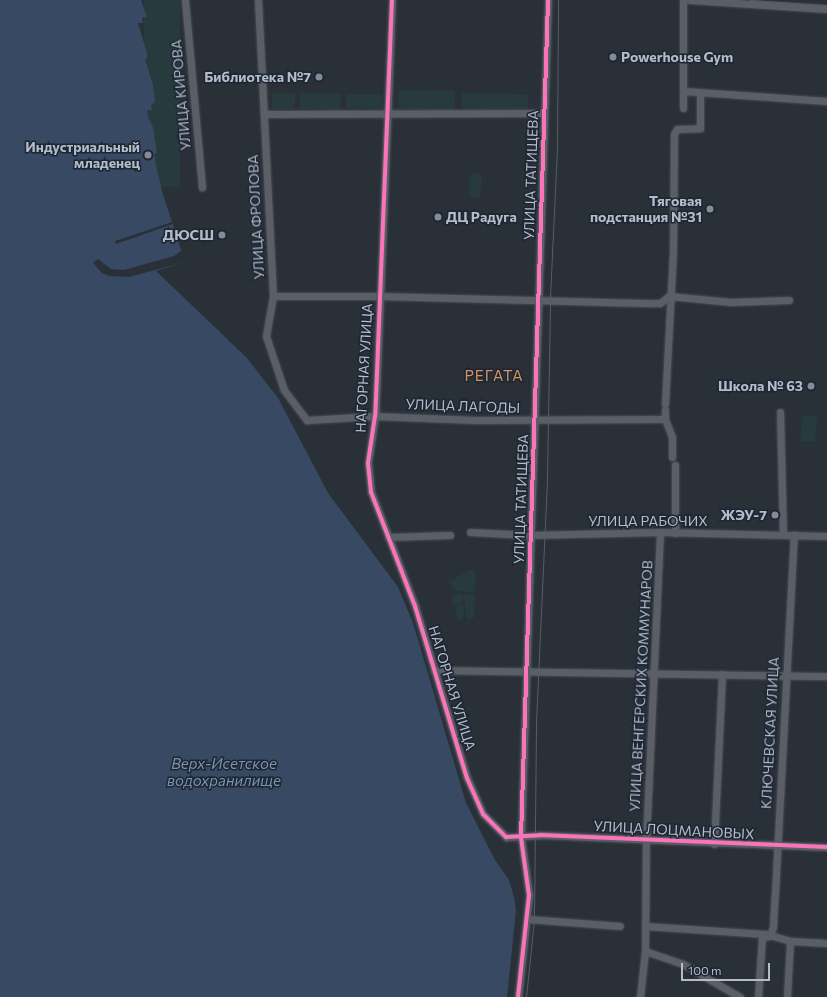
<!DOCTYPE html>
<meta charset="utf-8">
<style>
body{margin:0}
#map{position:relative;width:827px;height:997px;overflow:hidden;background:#2a3038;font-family:Commissioner,sans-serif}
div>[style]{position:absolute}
.green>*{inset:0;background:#273a3e;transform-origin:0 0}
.water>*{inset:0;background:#384963}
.pier>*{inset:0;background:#2a3038}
.roads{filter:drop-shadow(0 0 1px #484c53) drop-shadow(0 0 1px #484c53)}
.minor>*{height:7px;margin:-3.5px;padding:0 3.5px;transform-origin:3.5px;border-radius:3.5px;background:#5a5e66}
.tram>*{height:1px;margin:-0.5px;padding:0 0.5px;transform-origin:0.5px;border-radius:0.5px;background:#595d64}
.cycleway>*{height:4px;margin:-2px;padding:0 2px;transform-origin:2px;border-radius:2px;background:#fb73b8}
.dots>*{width:11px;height:11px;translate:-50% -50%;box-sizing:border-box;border:2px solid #1d2633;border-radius:50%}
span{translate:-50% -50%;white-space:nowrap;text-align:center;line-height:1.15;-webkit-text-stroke:3px #1d2633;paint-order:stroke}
.poi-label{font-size:14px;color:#b4bcc9;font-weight:700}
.left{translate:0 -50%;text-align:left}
.right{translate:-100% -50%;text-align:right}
.street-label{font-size:14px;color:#b4bcc9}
.neighbourhood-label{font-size:15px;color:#d59563;letter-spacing:1px}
.water-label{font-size:15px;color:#7c92b1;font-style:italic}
.scale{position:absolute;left:681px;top:963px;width:89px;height:18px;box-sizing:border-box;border:2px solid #b4bcc9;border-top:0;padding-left:5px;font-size:12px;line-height:14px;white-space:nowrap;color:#b4bcc9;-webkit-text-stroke:3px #1d2633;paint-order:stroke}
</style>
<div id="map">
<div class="green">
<i style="left:144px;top:0;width:36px;height:187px"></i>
<i style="left:399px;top:90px;width:56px;height:19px;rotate:1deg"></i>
<i style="clip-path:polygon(272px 93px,295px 93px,295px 105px,293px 109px,272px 109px)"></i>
<i style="left:300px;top:93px;width:41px;height:16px;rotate:1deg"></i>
<i style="left:462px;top:93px;width:66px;height:16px;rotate:1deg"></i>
<i style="left:346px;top:94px;width:36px;height:14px"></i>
<i style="clip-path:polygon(479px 173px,482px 177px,480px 197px,470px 197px,469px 177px,471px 174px)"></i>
<i style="left:802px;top:415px;width:15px;height:26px;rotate:4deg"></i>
<i style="clip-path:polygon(469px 570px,475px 570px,475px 592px,455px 591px,449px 582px)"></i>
<i style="clip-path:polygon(454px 594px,463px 594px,463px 602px,454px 607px,451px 600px)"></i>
<i style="clip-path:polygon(464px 594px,475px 595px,474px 618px,466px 619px)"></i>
<i style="clip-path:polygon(463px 604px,464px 619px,458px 620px,455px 608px)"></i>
</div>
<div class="water">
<i style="clip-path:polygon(0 0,141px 0,147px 17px,142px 18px,143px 23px,138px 23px,147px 53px,147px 59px,145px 59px,153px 85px,155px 102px,151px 105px,152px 110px,147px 110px,148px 117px,153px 127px,157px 153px,155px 153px,155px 161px,162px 191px,185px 262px,156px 271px,246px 357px,278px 398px,328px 493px,398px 587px,413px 623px,466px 803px,495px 860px,509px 880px,514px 897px,516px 910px,507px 997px,0 997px)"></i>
</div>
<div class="pier">
<i style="clip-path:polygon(172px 222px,173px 224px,116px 244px,115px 241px)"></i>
<i style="clip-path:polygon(182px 250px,185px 262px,129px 277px,109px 276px,102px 273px,93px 263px,98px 259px,111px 269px,124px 270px,174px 256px)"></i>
</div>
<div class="roads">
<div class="minor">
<i style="left:185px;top:0;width:188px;rotate:84.8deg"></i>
<i style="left:258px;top:0;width:296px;rotate:87.1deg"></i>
<i style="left:273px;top:296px;width:41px;rotate:99.9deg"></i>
<i style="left:266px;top:336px;width:57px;rotate:71.6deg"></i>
<i style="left:284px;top:390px;width:38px;rotate:53deg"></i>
<i style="left:307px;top:420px;width:68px;rotate:-3.4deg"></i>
<i style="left:375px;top:416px;width:100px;rotate:2.3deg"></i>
<i style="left:475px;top:420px;width:190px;rotate:-0.3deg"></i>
<i style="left:392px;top:0;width:416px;rotate:92.3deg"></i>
<i style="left:375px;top:416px;width:48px;rotate:98.5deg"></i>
<i style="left:368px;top:463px;width:29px;rotate:84deg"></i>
<i style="left:371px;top:492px;width:122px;rotate:68.9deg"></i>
<i style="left:415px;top:606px;width:180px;rotate:73.2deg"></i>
<i style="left:467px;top:778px;width:39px;rotate:66deg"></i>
<i style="left:483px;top:814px;width:33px;rotate:45deg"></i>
<i style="left:506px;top:837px;width:34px;rotate:-3deg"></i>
<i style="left:540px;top:835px;width:287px;rotate:2.4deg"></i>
<i style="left:690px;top:0;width:137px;rotate:3.8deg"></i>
<i style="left:684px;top:91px;width:143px;rotate:4deg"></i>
<i style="left:683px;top:108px;width:108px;rotate:-90deg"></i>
<i style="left:264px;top:114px;width:280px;rotate:-0.2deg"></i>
<i style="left:273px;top:296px;width:106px"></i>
<i style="left:379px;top:296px;width:274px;rotate:1.5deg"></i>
<i style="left:653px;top:303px;width:7px"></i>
<i style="left:660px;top:303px;width:11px;rotate:-38deg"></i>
<i style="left:669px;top:296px;width:62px;rotate:5.5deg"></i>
<i style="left:731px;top:302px;width:58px;rotate:-2deg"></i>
<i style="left:665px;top:404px;width:154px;rotate:-87deg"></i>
<i style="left:673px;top:250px;width:116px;rotate:-89.5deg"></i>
<i style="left:674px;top:134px;width:6px;rotate:-59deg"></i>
<i style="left:677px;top:129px;width:23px;rotate:-2deg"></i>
<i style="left:700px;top:128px;width:36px;rotate:-90deg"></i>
<i style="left:665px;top:410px;width:9px;rotate:90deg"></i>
<i style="left:665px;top:419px;width:19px;rotate:69deg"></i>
<i style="left:672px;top:437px;width:20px;rotate:90deg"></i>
<i style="left:780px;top:412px;width:123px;rotate:88.6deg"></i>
<i style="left:470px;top:532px;width:60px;rotate:2.9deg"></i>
<i style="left:530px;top:535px;width:130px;rotate:-1.3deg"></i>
<i style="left:660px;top:532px;width:167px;rotate:1.4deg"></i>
<i style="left:675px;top:533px;width:68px;rotate:-90deg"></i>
<i style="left:388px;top:537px;width:62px;rotate:-1.8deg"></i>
<i style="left:434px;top:670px;width:393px;rotate:0.9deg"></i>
<i style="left:714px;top:844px;width:170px;rotate:-87.3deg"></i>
<i style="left:528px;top:919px;width:92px;rotate:4.4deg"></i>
<i style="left:645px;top:926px;width:121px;rotate:3.8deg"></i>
<i style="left:766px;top:934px;width:25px;rotate:16deg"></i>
<i style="left:790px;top:941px;width:37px;rotate:3deg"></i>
<i style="left:645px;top:951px;width:40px;rotate:18.9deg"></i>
<i style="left:683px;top:964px;width:66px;rotate:30.1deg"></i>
<i style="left:518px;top:997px;width:103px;rotate:-83.8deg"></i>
<i style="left:529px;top:895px;width:59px;rotate:-97.9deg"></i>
<i style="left:521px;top:837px;width:837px;rotate:-88.15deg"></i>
<i style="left:640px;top:997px;width:46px;rotate:-83.8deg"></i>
<i style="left:645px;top:951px;width:110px;rotate:-89.5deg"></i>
<i style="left:646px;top:841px;width:309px;rotate:-87.4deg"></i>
<i style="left:758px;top:997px;width:60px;rotate:-86.2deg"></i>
<i style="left:762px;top:937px;width:8px;rotate:-7deg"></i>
<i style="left:770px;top:936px;width:9px;rotate:-72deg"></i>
<i style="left:773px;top:927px;width:33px;rotate:-87deg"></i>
<i style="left:775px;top:894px;width:360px;rotate:-87deg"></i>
<i style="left:787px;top:997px;width:56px;rotate:-86.9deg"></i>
</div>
</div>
<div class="tram">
<i style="left:750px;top:0;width:77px;rotate:3.7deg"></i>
<i style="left:526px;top:997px;width:78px;rotate:-84.1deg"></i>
<i style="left:534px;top:919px;width:197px;rotate:-89.4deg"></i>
<i style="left:536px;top:722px;width:246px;rotate:-87.4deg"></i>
<i style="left:547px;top:476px;width:179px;rotate:-89deg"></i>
<i style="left:550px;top:297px;width:147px;rotate:-87.3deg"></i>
<i style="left:557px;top:150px;width:150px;rotate:-89.6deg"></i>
</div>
<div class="cycleway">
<i style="left:392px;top:0;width:416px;rotate:92.3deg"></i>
<i style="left:375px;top:416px;width:48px;rotate:98.5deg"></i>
<i style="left:368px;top:463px;width:29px;rotate:84deg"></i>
<i style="left:371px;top:492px;width:122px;rotate:68.9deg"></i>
<i style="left:415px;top:606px;width:180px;rotate:73.2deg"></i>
<i style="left:467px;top:778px;width:39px;rotate:66deg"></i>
<i style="left:483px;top:814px;width:33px;rotate:45deg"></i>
<i style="left:506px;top:837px;width:34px;rotate:-3deg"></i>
<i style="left:540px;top:835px;width:287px;rotate:2.4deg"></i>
<i style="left:518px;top:997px;width:103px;rotate:-83.8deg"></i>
<i style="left:529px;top:895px;width:59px;rotate:-97.9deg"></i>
<i style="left:521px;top:837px;width:837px;rotate:-88.15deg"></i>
</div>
<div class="dots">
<i style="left:613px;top:57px;background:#848b96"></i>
<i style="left:319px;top:77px;background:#848b96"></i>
<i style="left:148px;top:155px;background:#848b96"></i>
<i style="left:710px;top:209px;background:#848b96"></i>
<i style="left:438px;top:217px;background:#848b96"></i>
<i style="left:222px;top:235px;background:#848b96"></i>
<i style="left:811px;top:386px;background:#848b96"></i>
<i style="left:775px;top:515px;background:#848b96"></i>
</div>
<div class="poi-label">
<span class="left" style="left:621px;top:57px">Powerhouse Gym</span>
<span class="right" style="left:311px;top:77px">Библиотека №7</span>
<span class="right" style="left:140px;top:155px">Индустриальный<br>младенец</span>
<span class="right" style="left:702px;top:209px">Тяговая<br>подстанция №31</span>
<span class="left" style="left:446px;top:217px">ДЦ Радуга</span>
<span class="right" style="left:214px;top:235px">ДЮСШ</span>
<span class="right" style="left:803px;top:386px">Школа № 63</span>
<span class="right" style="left:767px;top:515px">ЖЭУ-7</span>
</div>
<div class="street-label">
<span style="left:181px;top:95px;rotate:-95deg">УЛИЦА КИРОВА</span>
<span style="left:531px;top:175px;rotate:-88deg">УЛИЦА ТАТИЩЕВА</span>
<span style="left:256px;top:217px;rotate:-93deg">УЛИЦА ФРОЛОВА</span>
<span style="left:364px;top:368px;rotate:-87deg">НАГОРНАЯ УЛИЦА</span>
<span style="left:463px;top:406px;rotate:2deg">УЛИЦА ЛАГОДЫ</span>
<span style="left:521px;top:499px;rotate:-88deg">УЛИЦА ТАТИЩЕВА</span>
<span style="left:648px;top:521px">УЛИЦА РАБОЧИХ</span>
<span style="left:641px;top:686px;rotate:-87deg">УЛИЦА ВЕНГЕРСКИХ КОММУНАРОВ</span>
<span style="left:452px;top:688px;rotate:73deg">НАГОРНАЯ УЛИЦА</span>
<span style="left:770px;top:733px;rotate:-87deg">КЛЮЧЕВСКАЯ УЛИЦА</span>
<span style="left:674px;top:830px;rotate:3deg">УЛИЦА ЛОЦМАНОВЫХ</span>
</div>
<div class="neighbourhood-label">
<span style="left:494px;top:376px">РЕГАТА</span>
</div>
<div class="water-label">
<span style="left:224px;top:772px">Верх-Исетское<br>водохранилище</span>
</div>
<div class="scale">100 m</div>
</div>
